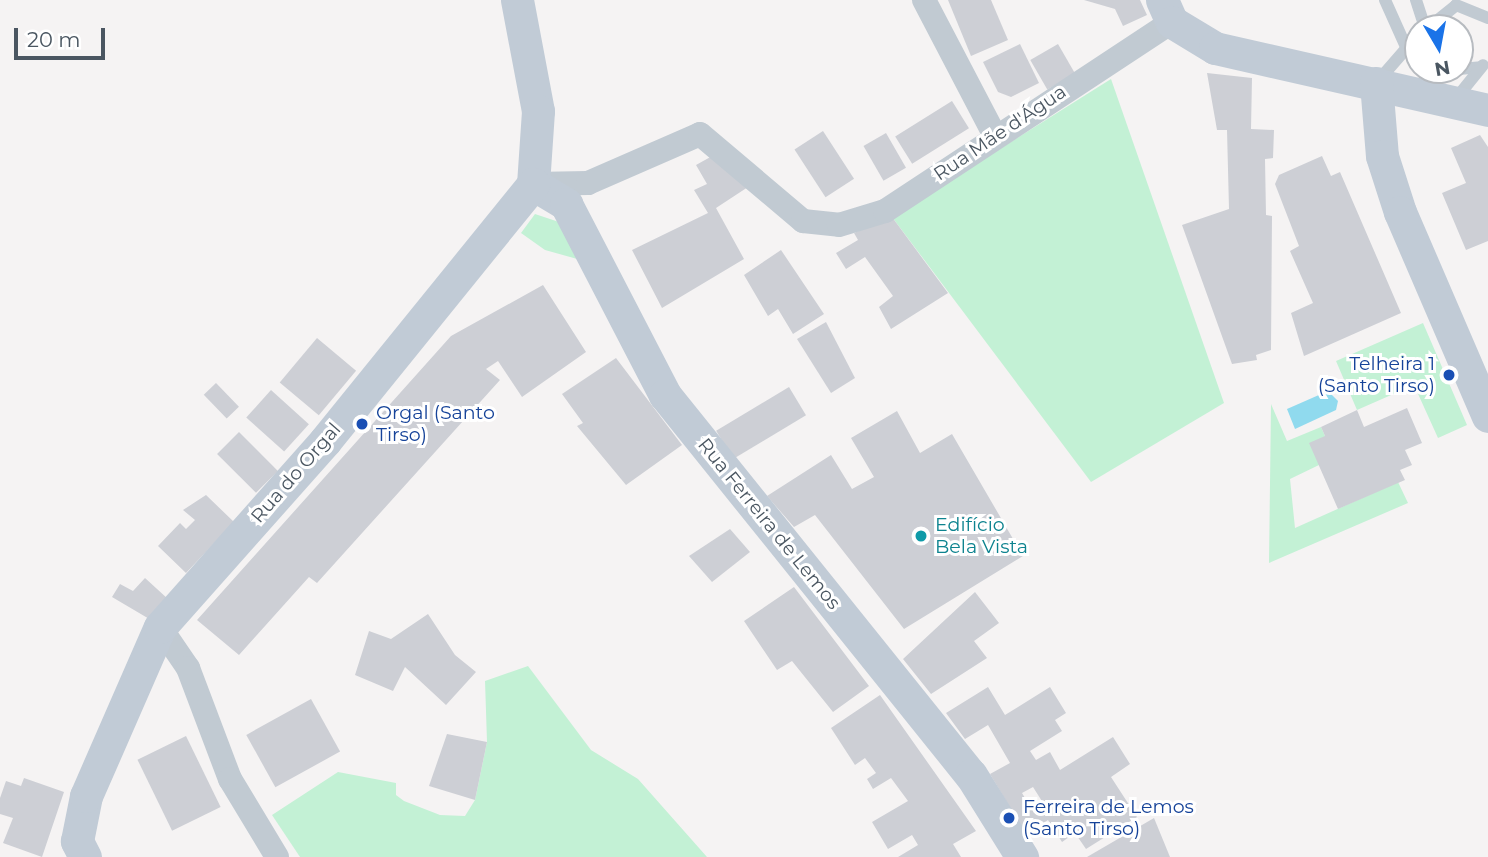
<!DOCTYPE html>
<meta charset="utf-8">
<style>
body{margin:0}
#map{position:relative;width:1488px;height:857px;overflow:hidden;background:#f5f3f3;font-family:Montserrat,sans-serif}
div>[style]{position:absolute}
.green>*{inset:0;background:#c3f1d5}
.water>*{inset:0;background:#90daee}
.building>*{inset:0;background:#cdcfd5;transform-origin:0 0}
.lane>*{height:12px;margin:-6px;padding:0 6px;transform-origin:6px;border-radius:6px;background:#c1cad2}
.street>*{height:24px;margin:-12px;padding:0 12px;transform-origin:12px;border-radius:12px;background:#c1cad2}
.secondary>*{height:33px;margin:-16.5px;padding:0 16.5px;transform-origin:16.5px;border-radius:16.5px;background:#c1cbd6}
.dots>*{width:19px;height:19px;translate:-50% -50%;box-sizing:border-box;border:4px solid #fff;border-radius:50%}
span{translate:-50% -50%;white-space:nowrap;text-align:center;line-height:1.15;-webkit-text-stroke:6px #fff;paint-order:stroke}
.street-label{font-size:19px;color:#4a5661}
.transit-label{font-size:19px;color:#164399}
.right{translate:-100% -50%;text-align:right}
.left{translate:0 -50%;text-align:left}
.culture-label{font-size:19px;color:#0d838f}
.north{position:absolute;left:1404px;top:14px;width:70px;height:70px;box-sizing:border-box;background:#fff;border:2px solid #b7bbc0;border-radius:50%;rotate:170deg;font-size:19px;font-weight:700;line-height:28px;text-align:center;color:#4a5661}
.north::after{content:'';display:block;margin:auto;width:24px;height:32px;background:#1a73e8;clip-path:polygon(50% 0,100% 100%,50% 72%,0 100%)}
.scale{position:absolute;left:14px;top:28px;width:91px;height:32px;box-sizing:border-box;border:4px solid #4a5661;border-top:0;padding-left:9px;font-size:21px;line-height:24px;white-space:nowrap;color:#4a5661;-webkit-text-stroke:5px #fff;paint-order:stroke}
</style>
<div id="map">
<div class="green">
<i style="clip-path:polygon(1111px 79px,1224px 403px,1091px 482px,892px 217px)"></i>
<i style="clip-path:polygon(535px 214px,568px 225px,588px 262px,545px 250px,521px 233px)"></i>
<i style="clip-path:polygon(1423px 323px,1467px 425px,1438px 438px,1414px 385px,1357px 410px,1336px 361px)"></i>
<i style="clip-path:polygon(1271px 404px,1287px 441px,1321px 427px,1325px 436px,1319px 465px,1290px 479px,1295px 528px,1398px 482px,1408px 503px,1269px 563px)"></i>
<i style="clip-path:polygon(528px 666px,591px 750px,638px 779px,707px 857px,300px 857px,272px 815px,338px 772px,396px 783px,396px 795px,404px 801px,440px 815px,465px 816px,475px 800px,487px 742px,485px 681px)"></i>
</div>
<div class="water">
<i style="clip-path:polygon(1328px 391px,1338px 401px,1336px 410px,1295px 429px,1287px 409px)"></i>
</div>
<div class="building">
<i style="clip-path:polygon(948px 0,991px 0,1008px 40px,971px 56px)"></i>
<i style="clip-path:polygon(1084px 0,1140px 0,1147px 15px,1123px 26px,1115px 9px)"></i>
<i style="clip-path:polygon(1020px 44px,1039px 83px,1011px 97px,998px 92px,983px 62px)"></i>
<i style="left:1058px;top:44px;width:34px;height:32px;rotate:60deg"></i>
<i style="clip-path:polygon(1207px 73px,1252px 78px,1251px 129px,1274px 130px,1273px 158px,1265px 159px,1266px 215px,1272px 216px,1271px 350px,1256px 355px,1257px 360px,1232px 364px,1182px 225px,1229px 209px,1227px 130px,1217px 130px)"></i>
<i style="left:952px;top:101px;width:32px;height:67px;rotate:58deg"></i>
<i style="left:823px;top:131px;width:57px;height:34px;rotate:57deg"></i>
<i style="left:886px;top:133px;width:40px;height:26px;rotate:60deg"></i>
<i style="clip-path:polygon(1480px 135px,1488px 147px,1488px 241px,1466px 250px,1442px 193px,1466px 183px,1451px 148px)"></i>
<i style="clip-path:polygon(714px 155px,748px 187px,716px 208px,744px 259px,662px 308px,632px 250px,708px 213px,694px 190px,707px 184px,696px 165px)"></i>
<i style="clip-path:polygon(1322px 156px,1331px 176px,1340px 172px,1401px 313px,1304px 356px,1291px 313px,1313px 303px,1290px 251px,1299px 246px,1275px 184px,1279px 175px)"></i>
<i style="clip-path:polygon(892px 217px,948px 293px,891px 329px,879px 307px,893px 296px,865px 257px,846px 269px,836px 253px,858px 240px,854px 233px)"></i>
<i style="clip-path:polygon(781px 250px,824px 314px,793px 334px,778px 309px,768px 316px,744px 275px)"></i>
<i style="clip-path:polygon(543px 285px,586px 352px,522px 397px,498px 361px,486px 369px,500px 380px,317px 583px,309px 577px,239px 655px,197px 620px,451px 336px)"></i>
<i style="clip-path:polygon(826px 322px,855px 378px,831px 393px,797px 339px)"></i>
<i style="left:317px;top:338px;width:51px;height:58px;rotate:40deg"></i>
<i style="clip-path:polygon(616px 358px,682px 445px,626px 485px,577px 426px,583px 423px,562px 394px)"></i>
<i style="left:216px;top:383px;width:33px;height:17px;rotate:46deg"></i>
<i style="left:789px;top:387px;width:33px;height:85px;rotate:59deg"></i>
<i style="left:271px;top:390px;width:51px;height:37px;rotate:42deg"></i>
<i style="clip-path:polygon(1407px 408px,1422px 443px,1405px 450px,1412px 465px,1400px 470px,1405px 480px,1338px 509px,1309px 443px,1325px 436px,1321px 427px,1357px 410px,1364px 427px)"></i>
<i style="clip-path:polygon(897px 411px,920px 453px,952px 434px,1023px 556px,904px 629px,815px 515px,794px 527px,767px 496px,831px 455px,852px 489px,874px 477px,851px 438px)"></i>
<i style="left:239px;top:432px;width:55px;height:31px;rotate:45deg"></i>
<i style="clip-path:polygon(206px 495px,234px 522px,186px 573px,158px 546px,180px 523px,186px 529px,195px 520px,183px 510px)"></i>
<i style="clip-path:polygon(730px 529px,750px 552px,712px 582px,689px 556px)"></i>
<i style="clip-path:polygon(145px 578px,168px 599px,151px 620px,112px 597px,120px 584px,133px 591px)"></i>
<i style="clip-path:polygon(794px 587px,869px 686px,833px 712px,792px 661px,777px 670px,744px 621px)"></i>
<i style="clip-path:polygon(975px 592px,999px 623px,974px 641px,987px 658px,931px 694px,903px 659px)"></i>
<i style="clip-path:polygon(428px 614px,455px 655px,476px 672px,446px 705px,405px 667px,393px 691px,355px 675px,369px 631px,391px 639px)"></i>
<i style="clip-path:polygon(evenodd,988px 687px,1005px 715px,1050px 687px,1066px 713px,1055px 720px,1062px 731px,1030px 751px,1036px 760px,1050px 752px,1060px 770px,1113px 737px,1130px 764px,1111px 777px,1137px 817px,1086px 849px,1075px 833px,1062px 842px,1048px 820px,1026px 834px,990px 774px,1010px 763px,988px 725px,965px 739px,946px 713px,988px 687px,1033px 787px,1045px 806px,1034px 813px,1022px 793px,1033px 787px)"></i>
<i style="clip-path:polygon(880px 695px,976px 831px,953px 844px,961px 857px,898px 857px,918px 845px,912px 835px,888px 849px,872px 822px,908px 801px,891px 778px,873px 789px,867px 779px,876px 773px,865px 758px,855px 765px,831px 728px)"></i>
<i style="left:311px;top:699px;width:60px;height:74px;rotate:61deg"></i>
<i style="clip-path:polygon(447px 734px,487px 742px,475px 800px,429px 786px)"></i>
<i style="left:186px;top:736px;width:79px;height:54px;rotate:64deg"></i>
<i style="clip-path:polygon(24px 778px,64px 792px,42px 857px,3px 843px,13px 818px,0 814px,0 798px,6px 781px,21px 786px)"></i>
<i style="clip-path:polygon(1154px 818px,1170px 857px,1087px 857px)"></i>
</div>
<div class="lane">
<i style="left:1385px;top:0;width:51px;rotate:65.9deg"></i>
<i style="left:1416px;top:0;width:29px;rotate:72deg"></i>
<i style="left:1428px;top:28px;width:36px;rotate:-39deg"></i>
<i style="left:1456px;top:5px;width:35px;rotate:22deg"></i>
<i style="left:1448px;top:70px;width:33px;rotate:-5deg"></i>
<i style="left:1378px;top:81px;width:61px;rotate:-49deg"></i>
<i style="left:1454px;top:101px;width:46px;rotate:-51.1deg"></i>
</div>
<div class="street">
<i style="left:924px;top:0;width:151px;rotate:62.4deg"></i>
<i style="left:533px;top:184px;width:55px;rotate:-1deg"></i>
<i style="left:588px;top:183px;width:122px;rotate:-23.6deg"></i>
<i style="left:700px;top:134px;width:135px;rotate:40.2deg"></i>
<i style="left:803px;top:221px;width:36px;rotate:6deg"></i>
<i style="left:839px;top:225px;width:48px;rotate:-16.9deg"></i>
<i style="left:885px;top:211px;width:344px;rotate:-33.4deg"></i>
<i style="left:160px;top:627px;width:50px;rotate:55.7deg"></i>
<i style="left:188px;top:668px;width:119px;rotate:69.3deg"></i>
<i style="left:230px;top:779px;width:91px;rotate:58.9deg"></i>
</div>
<div class="secondary">
<i style="left:517px;top:0;width:113px;rotate:79.3deg"></i>
<i style="left:538px;top:111px;width:73px;rotate:93.9deg"></i>
<i style="left:1162px;top:0;width:24px;rotate:66deg"></i>
<i style="left:1172px;top:22px;width:50px;rotate:31.2deg"></i>
<i style="left:1215px;top:48px;width:280px;rotate:12.8deg"></i>
<i style="left:1376px;top:83px;width:73px;rotate:85.3deg"></i>
<i style="left:1382px;top:156px;width:59px;rotate:72.2deg"></i>
<i style="left:1400px;top:212px;width:222px;rotate:66.7deg"></i>
<i style="left:533px;top:184px;width:39px;rotate:31deg"></i>
<i style="left:566px;top:204px;width:215px;rotate:62.6deg"></i>
<i style="left:665px;top:395px;width:488px;rotate:51.2deg"></i>
<i style="left:971px;top:775px;width:97px;rotate:58.1deg"></i>
<i style="left:85px;top:857px;width:18px;rotate:-117deg"></i>
<i style="left:77px;top:841px;width:46px;rotate:-78.7deg"></i>
<i style="left:86px;top:796px;width:184px;rotate:-66.4deg"></i>
<i style="left:160px;top:627px;width:249px;rotate:-48.4deg"></i>
<i style="left:325px;top:441px;width:331px;rotate:-51deg"></i>
</div>
<div class="dots">
<i style="left:1449px;top:375px;background:#1a4fb4"></i>
<i style="left:362px;top:424px;background:#1a4fb4"></i>
<i style="left:921px;top:536px;background:#0f9aa8"></i>
<i style="left:1009px;top:818px;background:#1a4fb4"></i>
</div>
<div class="street-label">
<span style="left:1000px;top:133px;rotate:-34deg">Rua Mãe d'Água</span>
<span style="left:296px;top:473px;rotate:-49deg">Rua do Orgal</span>
<span style="left:769px;top:524px;rotate:51deg">Rua Ferreira de Lemos</span>
</div>
<div class="transit-label">
<span class="right" style="left:1435px;top:375px">Telheira 1<br>(Santo Tirso)</span>
<span class="left" style="left:376px;top:424px">Orgal (Santo<br>Tirso)</span>
<span class="left" style="left:1023px;top:818px">Ferreira de Lemos<br>(Santo Tirso)</span>
</div>
<div class="culture-label">
<span class="left" style="left:935px;top:536px">Edifício<br>Bela Vista</span>
</div>
<div class="north">N</div>
<div class="scale">20 m</div>
</div>
